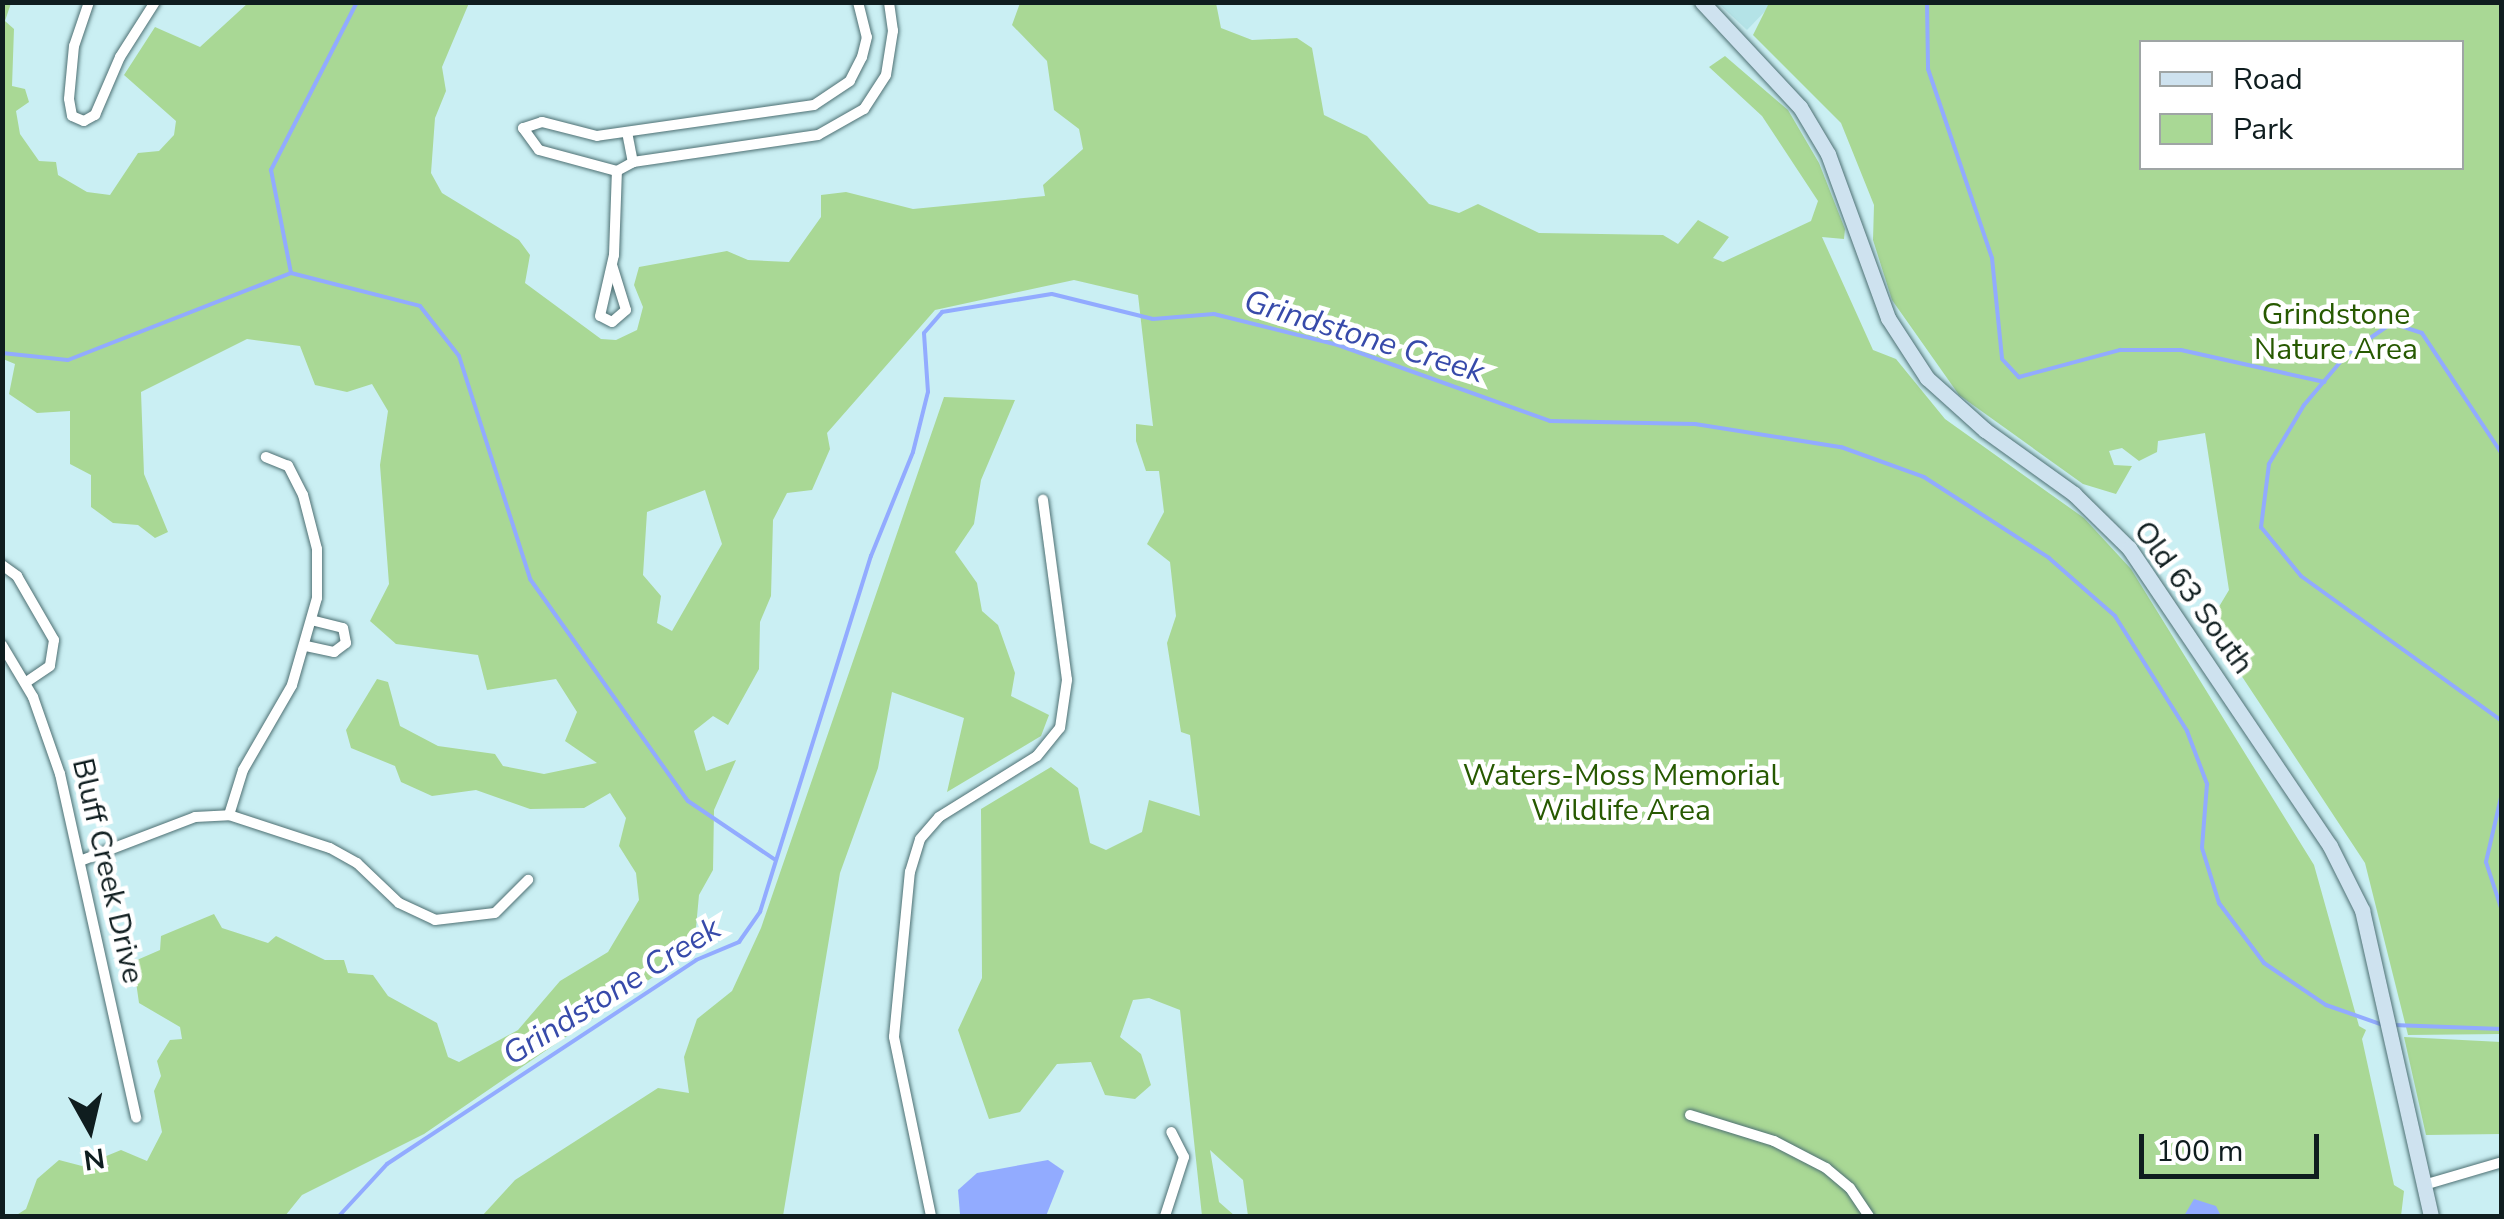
<!DOCTYPE html>
<style>
body{margin:0}
#map{position:relative;width:2504px;height:1219px;overflow:hidden;background:#caeff3;font-family:"Nunito Sans",sans-serif}
div>[style]{position:absolute}
.built>*{inset:0;background:#b4e3e7}
.green>*{inset:0;background:#a9d895}
.water>*{inset:0;background:#92abff}
.stream>*{height:4px;margin:-2px;padding:0 2px;transform-origin:2px;border-radius:2px;background:#92abff}
.roads{filter:drop-shadow(0 0 2px #4e7073) drop-shadow(0 0 2px #4e7073)}
.minor>*{height:10px;margin:-5px;padding:0 5px;transform-origin:5px;border-radius:5px;background:#fff}
.secondary>*{height:15px;margin:-7.5px;padding:0 7.5px;transform-origin:7.5px;border-radius:7.5px;background:#cee2ef}
span{translate:-50% -50%;white-space:nowrap;text-align:center;line-height:1.15;-webkit-text-stroke:9px #fff;paint-order:stroke}
.park-label{font-size:30px;color:#275901}
.street-label{font-size:30px;color:#0f1d1f}
.water-label{font-size:32px;color:#374aaa;font-style:italic}
.frame{position:absolute;inset:0;border:5px solid #0f1d1f;pointer-events:none}
.legend{position:absolute;left:2139px;top:40px;width:325px;height:130px;box-sizing:border-box;background:#fff;border:2px solid #9fa5a5;margin:0;padding:12px 18px;list-style:none;font-size:30px;color:#0f1d1f}
.legend li{display:flex;align-items:center;gap:20px;height:50px}
.legend b{width:50px;border:2px solid #9fa5a5}
.north{position:absolute;left:40px;top:1079px;width:100px;height:100px;-webkit-text-stroke:8px #fff;paint-order:stroke;rotate:172deg;font-size:28px;font-weight:700;line-height:40px;text-align:center;color:#0f1d1f}
.north::after{content:'';display:block;margin:auto;width:35px;height:45px;background:#0f1d1f;clip-path:polygon(50% 0,100% 100%,50% 72%,0 100%)}
.scale{position:absolute;left:2139px;top:1134px;width:180px;height:45px;box-sizing:border-box;border:5px solid #0f1d1f;border-top:0;padding-left:12px;font-size:30px;line-height:35px;white-space:nowrap;color:#0f1d1f;-webkit-text-stroke:8px #fff;paint-order:stroke}
</style>
<div id="map">
<div class="built">
<i style="clip-path:polygon(1718px 3px,1773px 3px,1747px 30px)"></i>
</div>
<div class="green">
<i style="clip-path:polygon(evenodd,3px 3px,11px 3px,5px 21px,14px 29px,12px 86px,25px 89px,29px 102px,16px 111px,20px 134px,39px 161px,56px 162px,58px 175px,87px 192px,110px 195px,138px 153px,159px 151px,174px 135px,176px 121px,124px 75px,155px 27px,200px 47px,248px 3px,469px 3px,442px 67px,446px 91px,435px 118px,431px 173px,442px 193px,519px 240px,530px 255px,525px 283px,601px 339px,616px 340px,637px 330px,643px 307px,634px 285px,639px 267px,727px 251px,748px 260px,789px 262px,821px 217px,821px 195px,846px 192px,913px 209px,1045px 196px,1043px 185px,1083px 149px,1079px 129px,1054px 110px,1047px 61px,1012px 25px,1020px 3px,1216px 3px,1221px 28px,1252px 40px,1297px 38px,1312px 48px,1324px 115px,1367px 136px,1429px 204px,1459px 213px,1478px 204px,1539px 233px,1663px 235px,1678px 244px,1698px 220px,1729px 237px,1713px 258px,1723px 262px,1811px 221px,1818px 201px,1762px 116px,1709px 67px,1725px 56px,1788px 110px,1819px 163px,1845px 229px,1844px 239px,1822px 237px,1873px 350px,1896px 359px,1945px 419px,2084px 518px,2131px 569px,2314px 865px,2359px 1026px,2366px 1030px,2362px 1039px,2394px 1185px,2404px 1191px,2401px 1216px,1248px 1216px,1243px 1180px,1210px 1150px,1219px 1202px,1235px 1216px,1202px 1216px,1180px 1010px,1149px 998px,1133px 1000px,1120px 1037px,1141px 1054px,1151px 1085px,1135px 1099px,1105px 1095px,1091px 1062px,1057px 1064px,1020px 1112px,989px 1119px,958px 1030px,982px 978px,981px 809px,1051px 767px,1078px 788px,1090px 843px,1106px 850px,1142px 832px,1149px 800px,1200px 816px,1190px 735px,1181px 732px,1167px 643px,1176px 616px,1170px 562px,1147px 544px,1164px 512px,1159px 471px,1146px 471px,1136px 441px,1136px 424px,1153px 426px,1138px 295px,1074px 280px,935px 310px,827px 433px,830px 449px,812px 490px,787px 493px,773px 520px,771px 596px,760px 622px,759px 669px,728px 725px,713px 716px,694px 731px,706px 771px,736px 760px,714px 810px,713px 870px,699px 895px,694px 949px,424px 1134px,302px 1195px,285px 1216px,15px 1216px,26px 1209px,37px 1179px,59px 1160px,82px 1166px,121px 1150px,147px 1161px,162px 1132px,154px 1091px,161px 1076px,157px 1061px,170px 1040px,182px 1039px,180px 1027px,139px 1003px,134px 968px,137px 960px,160px 950px,161px 936px,214px 914px,222px 928px,268px 943px,276px 936px,325px 960px,344px 960px,348px 973px,373px 975px,388px 996px,437px 1023px,448px 1057px,459px 1062px,518px 1030px,560px 981px,608px 952px,639px 900px,636px 873px,619px 846px,626px 818px,610px 793px,584px 808px,530px 809px,476px 790px,432px 796px,401px 782px,395px 766px,351px 748px,346px 730px,377px 679px,388px 682px,400px 726px,438px 746px,495px 754px,503px 766px,544px 774px,597px 763px,565px 741px,577px 712px,556px 679px,487px 690px,478px 655px,396px 644px,370px 621px,389px 584px,380px 465px,388px 411px,372px 384px,347px 392px,315px 385px,300px 346px,247px 339px,141px 392px,144px 474px,168px 532px,155px 538px,138px 525px,113px 523px,91px 507px,91px 475px,70px 464px,70px 411px,37px 413px,9px 394px,15px 364px,3px 359px,3px 3px,705px 490px,722px 544px,672px 631px,657px 623px,661px 596px,643px 575px,647px 512px,705px 490px)"></i>
<i style="clip-path:polygon(evenodd,1769px 3px,2501px 3px,2501px 1034px,2408px 1035px,2365px 863px,2208px 625px,2229px 590px,2205px 433px,2158px 441px,2157px 452px,2139px 461px,2122px 448px,2109px 451px,2114px 465px,2132px 466px,2116px 494px,2083px 484px,1959px 395px,1892px 300px,1873px 240px,1874px 205px,1841px 123px,1753px 35px,1769px 3px,2142px 42px,2462px 42px,2462px 168px,2142px 168px,2142px 42px)"></i>
<i style="clip-path:polygon(944px 397px,1015px 400px,981px 480px,974px 524px,955px 552px,977px 583px,982px 611px,998px 625px,1015px 673px,1011px 696px,1049px 715px,1041px 736px,947px 792px,964px 718px,892px 692px,878px 768px,840px 873px,783px 1216px,482px 1216px,515px 1180px,658px 1088px,689px 1093px,684px 1057px,697px 1019px,732px 991px,761px 928px)"></i>
<i style="clip-path:polygon(2404px 1037px,2501px 1042px,2501px 1134px,2426px 1135px)"></i>
</div>
<div class="water">
<i style="clip-path:polygon(1048px 1160px,1064px 1171px,1046px 1216px,960px 1214px,958px 1190px,977px 1173px)"></i>
<i style="clip-path:polygon(2194px 1199px,2216px 1206px,2221px 1216px,2184px 1216px)"></i>
</div>
<div class="stream">
<i style="left:357px;top:2px;width:189px;rotate:117.1deg"></i>
<i style="left:271px;top:170px;width:105px;rotate:79deg"></i>
<i style="left:291px;top:273px;width:133px;rotate:14.3deg"></i>
<i style="left:420px;top:306px;width:63px;rotate:52deg"></i>
<i style="left:459px;top:356px;width:234px;rotate:72.3deg"></i>
<i style="left:530px;top:579px;width:272px;rotate:54.6deg"></i>
<i style="left:688px;top:801px;width:104px;rotate:34deg"></i>
<i style="left:1927px;top:2px;width:67px;rotate:89.1deg"></i>
<i style="left:1928px;top:69px;width:200px;rotate:71.3deg"></i>
<i style="left:1992px;top:258px;width:101px;rotate:84.3deg"></i>
<i style="left:2002px;top:359px;width:25px;rotate:47deg"></i>
<i style="left:2019px;top:377px;width:105px;rotate:-15deg"></i>
<i style="left:2120px;top:350px;width:61px"></i>
<i style="left:2181px;top:350px;width:147px;rotate:12.6deg"></i>
<i style="left:2px;top:353px;width:66px;rotate:6.1deg"></i>
<i style="left:68px;top:360px;width:239px;rotate:-21.3deg"></i>
<i style="left:2502px;top:454px;width:145px;rotate:-123.5deg"></i>
<i style="left:2422px;top:333px;width:32px;rotate:-162deg"></i>
<i style="left:2392px;top:323px;width:55px;rotate:145.4deg"></i>
<i style="left:2347px;top:354px;width:67px;rotate:130.1deg"></i>
<i style="left:2304px;top:405px;width:69px;rotate:120.7deg"></i>
<i style="left:2269px;top:464px;width:64px;rotate:97.2deg"></i>
<i style="left:2261px;top:527px;width:63px;rotate:50.8deg"></i>
<i style="left:2301px;top:576px;width:248px;rotate:35.8deg"></i>
<i style="left:2502px;top:793px;width:71px;rotate:103.1deg"></i>
<i style="left:2486px;top:862px;width:52px;rotate:71.9deg"></i>
<i style="left:2393px;top:1025px;width:109px;rotate:2.1deg"></i>
<i style="left:339px;top:1216px;width:71px;rotate:-47.3deg"></i>
<i style="left:387px;top:1164px;width:370px;rotate:-33.4deg"></i>
<i style="left:696px;top:960px;width:47px;rotate:-22.7deg"></i>
<i style="left:739px;top:942px;width:37px;rotate:-55deg"></i>
<i style="left:760px;top:912px;width:373px;rotate:-72.7deg"></i>
<i style="left:871px;top:556px;width:112px;rotate:-68deg"></i>
<i style="left:913px;top:452px;width:62px;rotate:-76deg"></i>
<i style="left:928px;top:392px;width:59px;rotate:-93.9deg"></i>
<i style="left:924px;top:333px;width:28px;rotate:-49deg"></i>
<i style="left:942px;top:312px;width:111px;rotate:-9.3deg"></i>
<i style="left:1052px;top:294px;width:104px;rotate:13.9deg"></i>
<i style="left:1153px;top:319px;width:61px;rotate:-4.7deg"></i>
<i style="left:1214px;top:314px;width:128px;rotate:14deg"></i>
<i style="left:1338px;top:345px;width:225px;rotate:19.7deg"></i>
<i style="left:1550px;top:421px;width:145px;rotate:1.2deg"></i>
<i style="left:1695px;top:424px;width:148px;rotate:9deg"></i>
<i style="left:1841px;top:447px;width:88px;rotate:19.9deg"></i>
<i style="left:1924px;top:477px;width:149px;rotate:32.9deg"></i>
<i style="left:2049px;top:558px;width:88px;rotate:41.3deg"></i>
<i style="left:2115px;top:616px;width:136px;rotate:57.9deg"></i>
<i style="left:2187px;top:731px;width:57px;rotate:69.3deg"></i>
<i style="left:2207px;top:784px;width:64px;rotate:94.5deg"></i>
<i style="left:2202px;top:848px;width:58px;rotate:72.8deg"></i>
<i style="left:2219px;top:903px;width:75px;rotate:53.1deg"></i>
<i style="left:2264px;top:963px;width:75px;rotate:34.1deg"></i>
<i style="left:2326px;top:1005px;width:60px;rotate:19.3deg"></i>
</div>
<div class="roads">
<div class="minor">
<i style="left:89px;top:2px;width:46px;rotate:108.8deg"></i>
<i style="left:74px;top:46px;width:53px;rotate:95.4deg"></i>
<i style="left:69px;top:99px;width:17px;rotate:80deg"></i>
<i style="left:72px;top:116px;width:13px;rotate:23deg"></i>
<i style="left:84px;top:121px;width:13px;rotate:-29deg"></i>
<i style="left:95px;top:115px;width:63px;rotate:-66.7deg"></i>
<i style="left:120px;top:57px;width:65px;rotate:-57.5deg"></i>
<i style="left:858px;top:2px;width:36px;rotate:76deg"></i>
<i style="left:867px;top:37px;width:21px;rotate:104deg"></i>
<i style="left:862px;top:57px;width:27px;rotate:117deg"></i>
<i style="left:850px;top:81px;width:43px;rotate:146.3deg"></i>
<i style="left:814px;top:105px;width:219px;rotate:171.9deg"></i>
<i style="left:597px;top:136px;width:57px;rotate:-165.7deg"></i>
<i style="left:542px;top:122px;width:20px;rotate:162deg"></i>
<i style="left:523px;top:128px;width:27px;rotate:54deg"></i>
<i style="left:539px;top:150px;width:81px;rotate:15.1deg"></i>
<i style="left:617px;top:171px;width:18px;rotate:-29deg"></i>
<i style="left:633px;top:162px;width:187px;rotate:-8.3deg"></i>
<i style="left:818px;top:135px;width:53px;rotate:-29.5deg"></i>
<i style="left:864px;top:109px;width:40px;rotate:-57.1deg"></i>
<i style="left:886px;top:75px;width:45px;rotate:-81deg"></i>
<i style="left:893px;top:31px;width:29px;rotate:-98deg"></i>
<i style="left:627px;top:132px;width:31px;rotate:79deg"></i>
<i style="left:612px;top:265px;width:47px;rotate:72.7deg"></i>
<i style="left:626px;top:310px;width:18px;rotate:139deg"></i>
<i style="left:612px;top:322px;width:13px;rotate:-153deg"></i>
<i style="left:600px;top:316px;width:63px;rotate:-77.1deg"></i>
<i style="left:614px;top:255px;width:84px;rotate:-88deg"></i>
<i style="left:2px;top:565px;width:19px;rotate:36deg"></i>
<i style="left:17px;top:576px;width:74px;rotate:60deg"></i>
<i style="left:54px;top:640px;width:26px;rotate:99deg"></i>
<i style="left:50px;top:666px;width:30px;rotate:146deg"></i>
<i style="left:2px;top:645px;width:61px;rotate:59.2deg"></i>
<i style="left:33px;top:697px;width:82px;rotate:70.7deg"></i>
<i style="left:60px;top:774px;width:352px;rotate:77.5deg"></i>
<i style="left:306px;top:646px;width:29px;rotate:12deg"></i>
<i style="left:334px;top:652px;width:15px;rotate:-37deg"></i>
<i style="left:346px;top:643px;width:15px;rotate:-101deg"></i>
<i style="left:343px;top:628px;width:32px;rotate:-166deg"></i>
<i style="left:229px;top:815px;width:47px;rotate:-72.7deg"></i>
<i style="left:243px;top:770px;width:98px;rotate:-60deg"></i>
<i style="left:292px;top:685px;width:91px;rotate:-74deg"></i>
<i style="left:317px;top:598px;width:49px;rotate:-90deg"></i>
<i style="left:317px;top:549px;width:56px;rotate:-104.5deg"></i>
<i style="left:303px;top:495px;width:33px;rotate:-117deg"></i>
<i style="left:288px;top:466px;width:24px;rotate:-158deg"></i>
<i style="left:80px;top:861px;width:123px;rotate:-20.9deg"></i>
<i style="left:195px;top:817px;width:34px;rotate:-3deg"></i>
<i style="left:229px;top:815px;width:106px;rotate:18.1deg"></i>
<i style="left:330px;top:848px;width:31px;rotate:29deg"></i>
<i style="left:357px;top:863px;width:58px;rotate:43.6deg"></i>
<i style="left:399px;top:903px;width:40px;rotate:25deg"></i>
<i style="left:435px;top:920px;width:60px;rotate:-6.7deg"></i>
<i style="left:495px;top:913px;width:47px;rotate:-45deg"></i>
<i style="left:1690px;top:1115px;width:88px;rotate:17.2deg"></i>
<i style="left:1774px;top:1141px;width:59px;rotate:27.4deg"></i>
<i style="left:1826px;top:1168px;width:31px;rotate:40deg"></i>
<i style="left:1850px;top:1188px;width:34px;rotate:56deg"></i>
<i style="left:2424px;top:1185px;width:81px;rotate:-16.4deg"></i>
<i style="left:931px;top:1216px;width:183px;rotate:-101.7deg"></i>
<i style="left:894px;top:1037px;width:166px;rotate:-84.5deg"></i>
<i style="left:910px;top:872px;width:34px;rotate:-73deg"></i>
<i style="left:920px;top:839px;width:29px;rotate:-49deg"></i>
<i style="left:939px;top:817px;width:115px;rotate:-31.9deg"></i>
<i style="left:1037px;top:756px;width:36px;rotate:-51deg"></i>
<i style="left:1060px;top:728px;width:49px;rotate:-81.7deg"></i>
<i style="left:1067px;top:680px;width:182px;rotate:-97.6deg"></i>
<i style="left:1165px;top:1216px;width:62px;rotate:-72.1deg"></i>
<i style="left:1184px;top:1157px;width:28px;rotate:-117deg"></i>
</div>
<div class="secondary">
<i style="left:1702px;top:2px;width:144px;rotate:47deg"></i>
<i style="left:1800px;top:107px;width:55px;rotate:59.2deg"></i>
<i style="left:1828px;top:154px;width:175px;rotate:69.9deg"></i>
<i style="left:1888px;top:318px;width:72px;rotate:57deg"></i>
<i style="left:1927px;top:378px;width:78px;rotate:41.9deg"></i>
<i style="left:1985px;top:430px;width:110px;rotate:35.7deg"></i>
<i style="left:2074px;top:494px;width:77px;rotate:44.5deg"></i>
<i style="left:2129px;top:548px;width:359px;rotate:56deg"></i>
<i style="left:2330px;top:846px;width:72px;rotate:63.4deg"></i>
<i style="left:2362px;top:910px;width:314px;rotate:77.3deg"></i>
</div>
</div>
<div class="park-label">
<span style="left:2336px;top:332px">Grindstone<br>Nature Area</span>
<span style="left:1621px;top:793px">Waters-Moss Memorial<br>Wildlife Area</span>
</div>
<div class="street-label">
<span style="left:2193px;top:598px;rotate:54deg">Old 63 South</span>
<span style="left:107px;top:871px;rotate:77deg">Bluff Creek Drive</span>
</div>
<div class="water-label">
<span style="left:1364px;top:337px;rotate:17deg">Grindstone Creek</span>
<span style="left:612px;top:992px;rotate:-32deg">Grindstone Creek</span>
</div>
<div class="frame"></div>
<ul class="legend">
<li><b style="height:12px;background:#cee2ef"></b>Road</li>
<li><b style="height:28px;background:#a9d895"></b>Park</li>
</ul>
<div class="north">N</div>
<div class="scale">100 m</div>
</div>
